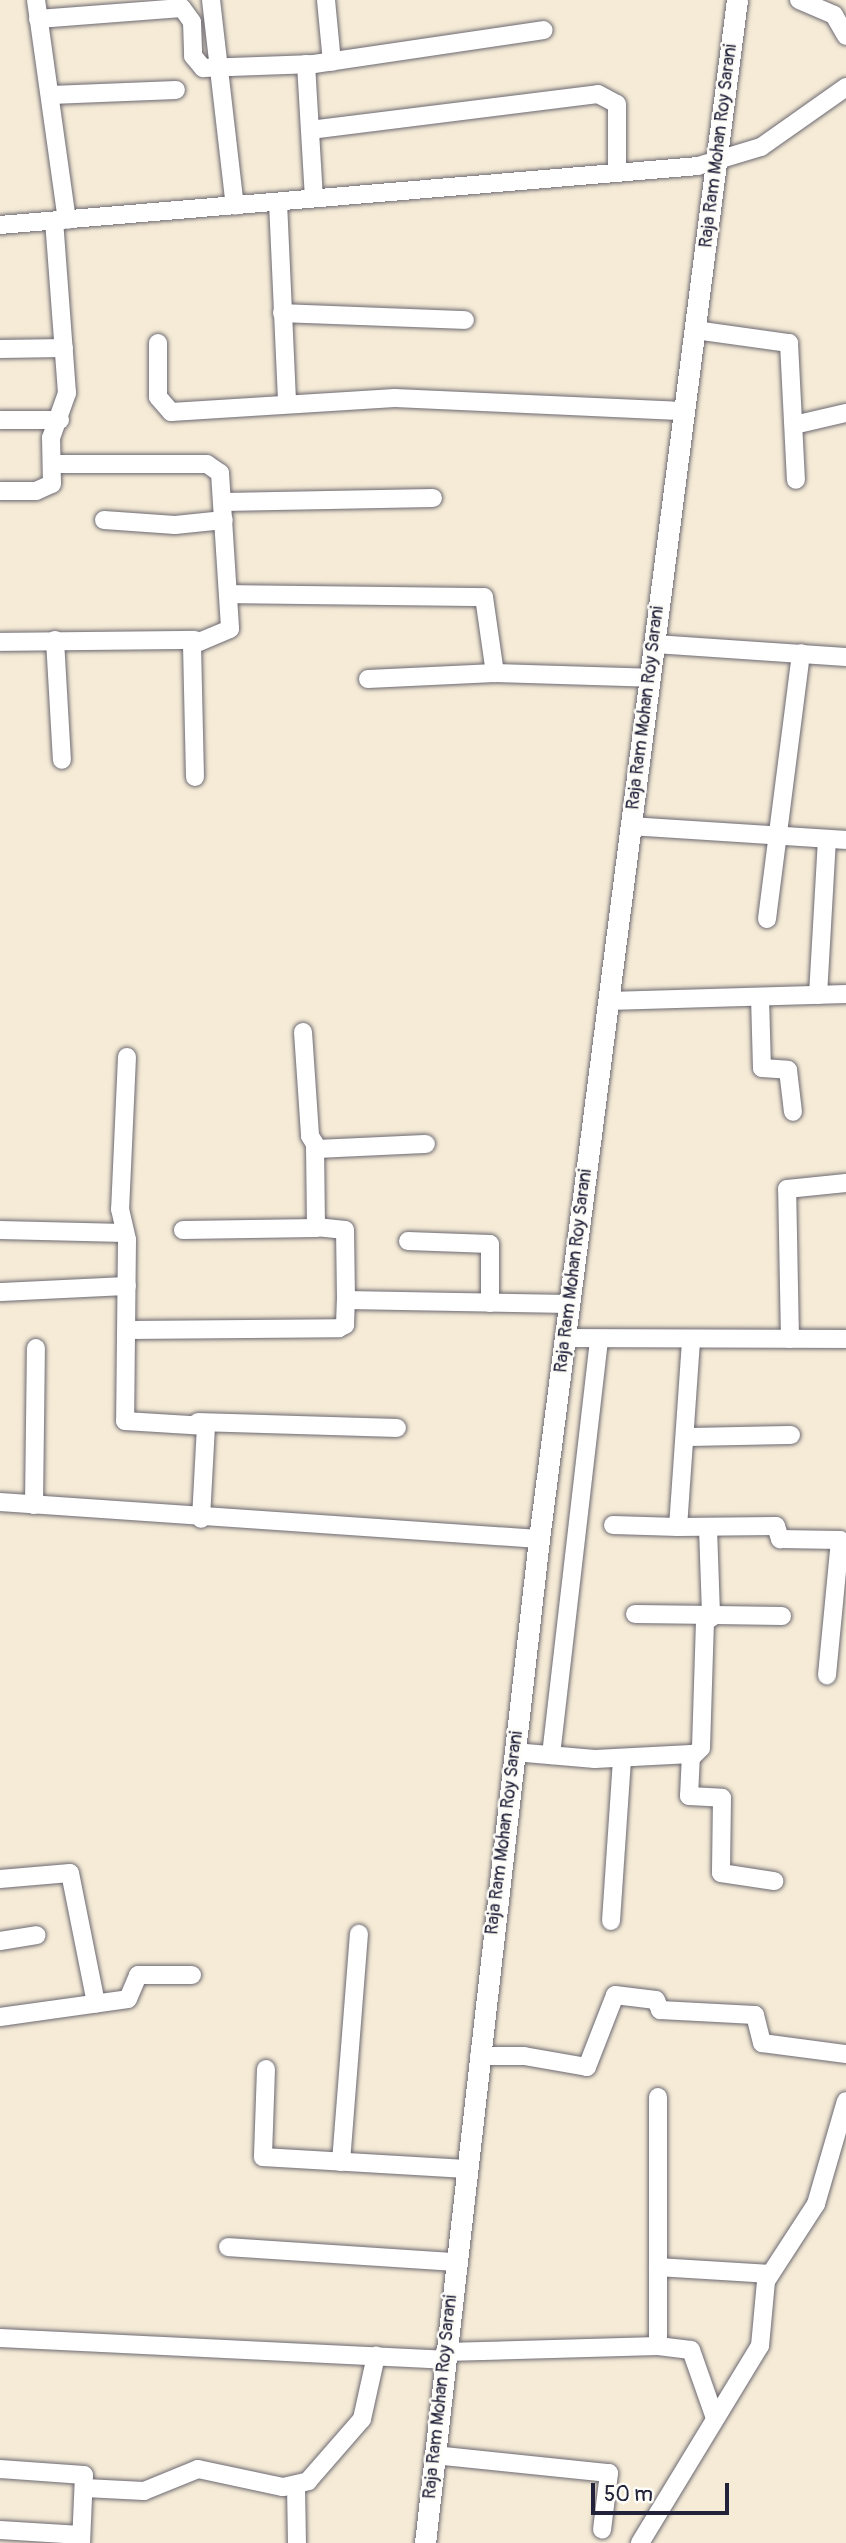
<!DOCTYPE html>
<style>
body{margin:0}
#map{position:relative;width:846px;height:2543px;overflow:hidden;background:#f5ebd6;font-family:Pangolin,sans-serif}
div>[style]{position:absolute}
.roads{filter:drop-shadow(0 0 2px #6c6871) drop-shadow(0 0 2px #6c6871)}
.minor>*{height:18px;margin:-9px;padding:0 9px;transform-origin:9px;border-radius:9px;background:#fff}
.tertiary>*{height:21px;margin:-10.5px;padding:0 10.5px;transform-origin:10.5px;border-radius:10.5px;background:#fff}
span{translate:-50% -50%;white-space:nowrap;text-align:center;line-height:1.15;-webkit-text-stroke:5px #fdfcf7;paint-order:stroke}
.street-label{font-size:18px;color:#22223b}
.scale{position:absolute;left:591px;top:2483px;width:138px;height:32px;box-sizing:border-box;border:4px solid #22223b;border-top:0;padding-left:9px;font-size:21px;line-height:24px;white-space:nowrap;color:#22223b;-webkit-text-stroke:5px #fdfcf7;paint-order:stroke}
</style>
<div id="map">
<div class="roads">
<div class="minor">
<i style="left:36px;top:0;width:222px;rotate:82deg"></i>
<i style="left:211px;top:0;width:207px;rotate:83.4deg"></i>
<i style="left:326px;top:0;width:62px;rotate:84.5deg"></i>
<i style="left:799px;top:0;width:38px;rotate:23deg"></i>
<i style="left:834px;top:15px;width:24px;rotate:60deg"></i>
<i style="left:38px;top:19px;width:144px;rotate:-4.4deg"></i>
<i style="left:182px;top:8px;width:17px;rotate:54deg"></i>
<i style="left:192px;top:22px;width:34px;rotate:88deg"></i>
<i style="left:193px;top:56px;width:16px;rotate:50deg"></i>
<i style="left:203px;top:68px;width:111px;rotate:-2.1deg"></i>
<i style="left:314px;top:64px;width:232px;rotate:-8.4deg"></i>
<i style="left:306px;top:64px;width:134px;rotate:86.6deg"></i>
<i style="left:51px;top:95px;width:125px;rotate:-2.3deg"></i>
<i style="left:310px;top:130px;width:290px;rotate:-7.1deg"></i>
<i style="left:598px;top:94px;width:21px;rotate:28deg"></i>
<i style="left:617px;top:104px;width:67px;rotate:90deg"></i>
<i style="left:278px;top:202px;width:200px;rotate:87.4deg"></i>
<i style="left:0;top:225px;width:700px;rotate:-4.83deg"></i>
<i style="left:698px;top:166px;width:66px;rotate:-16.8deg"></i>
<i style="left:761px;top:147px;width:104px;rotate:-35.2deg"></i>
<i style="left:282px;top:313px;width:183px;rotate:2.2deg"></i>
<i style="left:695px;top:330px;width:95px;rotate:7.9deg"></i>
<i style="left:789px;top:343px;width:137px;rotate:87.1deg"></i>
<i style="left:158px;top:343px;width:54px;rotate:90deg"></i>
<i style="left:158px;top:397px;width:20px;rotate:49deg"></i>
<i style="left:171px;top:412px;width:224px;rotate:-3.6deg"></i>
<i style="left:395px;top:398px;width:290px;rotate:2.6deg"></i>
<i style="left:0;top:349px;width:64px;rotate:-0.9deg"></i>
<i style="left:0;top:420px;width:60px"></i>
<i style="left:794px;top:425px;width:53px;rotate:-13deg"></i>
<i style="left:53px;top:464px;width:154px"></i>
<i style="left:207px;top:464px;width:16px;rotate:35deg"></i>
<i style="left:220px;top:473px;width:156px;rotate:86.3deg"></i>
<i style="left:230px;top:629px;width:41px;rotate:157.2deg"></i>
<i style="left:192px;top:645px;width:132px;rotate:88.7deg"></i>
<i style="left:0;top:491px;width:36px"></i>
<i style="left:36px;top:491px;width:17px;rotate:-24deg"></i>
<i style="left:52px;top:484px;width:46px;rotate:-91.2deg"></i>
<i style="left:51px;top:438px;width:48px;rotate:-70.4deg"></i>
<i style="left:67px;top:393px;width:172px;rotate:-94.3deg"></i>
<i style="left:223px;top:502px;width:210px;rotate:-1.1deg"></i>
<i style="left:104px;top:520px;width:71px;rotate:4deg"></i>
<i style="left:175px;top:525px;width:49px;rotate:-5.8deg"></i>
<i style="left:228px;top:594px;width:256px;rotate:0.7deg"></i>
<i style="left:484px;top:597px;width:77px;rotate:81.8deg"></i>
<i style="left:55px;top:640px;width:120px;rotate:86.7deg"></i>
<i style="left:0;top:642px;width:195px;rotate:-0.6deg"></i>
<i style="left:655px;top:644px;width:191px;rotate:3.9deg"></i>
<i style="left:368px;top:679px;width:127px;rotate:-2.7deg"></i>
<i style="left:495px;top:673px;width:155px;rotate:1.8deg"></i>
<i style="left:631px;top:826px;width:215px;rotate:3.7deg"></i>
<i style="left:767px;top:919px;width:268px;rotate:-82.7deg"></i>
<i style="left:818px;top:995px;width:156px;rotate:-86.7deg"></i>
<i style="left:760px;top:997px;width:71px;rotate:88.4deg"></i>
<i style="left:762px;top:1068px;width:26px;rotate:4deg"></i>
<i style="left:788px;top:1070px;width:42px;rotate:83.2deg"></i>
<i style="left:609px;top:1001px;width:237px;rotate:-1.7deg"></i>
<i style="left:303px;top:1032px;width:104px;rotate:86.1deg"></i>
<i style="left:310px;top:1136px;width:13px;rotate:58deg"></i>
<i style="left:127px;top:1057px;width:152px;rotate:92.6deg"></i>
<i style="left:120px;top:1209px;width:32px;rotate:77deg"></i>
<i style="left:127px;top:1240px;width:181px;rotate:90.6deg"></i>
<i style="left:125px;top:1421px;width:81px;rotate:3.5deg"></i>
<i style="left:206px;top:1426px;width:93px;rotate:93.1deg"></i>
<i style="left:0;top:1230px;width:125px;rotate:1.4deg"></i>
<i style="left:183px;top:1230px;width:134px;rotate:-0.9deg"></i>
<i style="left:408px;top:1241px;width:82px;rotate:2.1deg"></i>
<i style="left:490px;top:1244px;width:59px;rotate:90deg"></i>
<i style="left:0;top:1292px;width:127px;rotate:-2.7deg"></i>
<i style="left:346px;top:1300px;width:70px;rotate:-90.8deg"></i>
<i style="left:345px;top:1230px;width:29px;rotate:-174deg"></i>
<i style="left:316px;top:1227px;width:78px;rotate:-90.7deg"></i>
<i style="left:315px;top:1149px;width:111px;rotate:-2.6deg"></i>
<i style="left:127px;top:1330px;width:212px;rotate:-0.5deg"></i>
<i style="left:339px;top:1328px;width:7px;rotate:-27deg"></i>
<i style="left:345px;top:1325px;width:25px;rotate:-88deg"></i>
<i style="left:346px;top:1300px;width:223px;rotate:1deg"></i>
<i style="left:565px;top:1338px;width:281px;rotate:0.2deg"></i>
<i style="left:790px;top:1339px;width:150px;rotate:-91.1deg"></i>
<i style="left:787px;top:1189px;width:59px;rotate:-5.8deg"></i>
<i style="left:691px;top:1341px;width:186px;rotate:94deg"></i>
<i style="left:678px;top:1527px;width:98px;rotate:-0.6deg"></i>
<i style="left:776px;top:1526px;width:14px;rotate:73deg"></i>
<i style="left:780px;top:1539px;width:60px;rotate:1deg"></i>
<i style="left:840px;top:1540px;width:136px;rotate:95.5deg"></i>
<i style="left:198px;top:1422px;width:199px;rotate:1.7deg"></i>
<i style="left:687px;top:1437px;width:104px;rotate:-1.1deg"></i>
<i style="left:0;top:1502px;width:540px;rotate:3.93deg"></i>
<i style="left:34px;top:1505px;width:157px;rotate:-89.3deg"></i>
<i style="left:613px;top:1525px;width:65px;rotate:1.8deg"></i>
<i style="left:708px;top:1528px;width:87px;rotate:88deg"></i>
<i style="left:635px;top:1614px;width:80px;rotate:0.7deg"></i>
<i style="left:514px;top:1752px;width:81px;rotate:4.9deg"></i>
<i style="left:595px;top:1759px;width:96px;rotate:-3deg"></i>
<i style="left:691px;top:1754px;width:42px;rotate:92.7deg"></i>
<i style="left:689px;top:1796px;width:33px;rotate:3deg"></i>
<i style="left:722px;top:1798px;width:75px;rotate:90.8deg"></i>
<i style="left:721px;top:1873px;width:54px;rotate:8.6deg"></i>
<i style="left:551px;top:1755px;width:418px;rotate:-83.4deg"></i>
<i style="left:693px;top:1756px;width:11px;rotate:-45deg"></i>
<i style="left:701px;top:1748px;width:126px;rotate:-88.2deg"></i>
<i style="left:705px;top:1622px;width:12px;rotate:-35deg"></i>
<i style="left:715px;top:1615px;width:67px;rotate:0.9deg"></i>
<i style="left:0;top:1879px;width:70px;rotate:-4.9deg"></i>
<i style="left:70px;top:1873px;width:133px;rotate:78.7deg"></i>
<i style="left:611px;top:1921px;width:163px;rotate:-86.1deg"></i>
<i style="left:0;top:1941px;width:37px;rotate:-9deg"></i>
<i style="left:0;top:2017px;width:129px;rotate:-8deg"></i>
<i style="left:128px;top:1999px;width:26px;rotate:-67deg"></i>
<i style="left:138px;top:1975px;width:54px"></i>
<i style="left:479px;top:2056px;width:45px"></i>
<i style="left:524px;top:2056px;width:64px;rotate:9.9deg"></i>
<i style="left:587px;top:2067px;width:77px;rotate:-68.7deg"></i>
<i style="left:615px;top:1995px;width:41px;rotate:7deg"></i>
<i style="left:656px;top:2000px;width:11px;rotate:68deg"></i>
<i style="left:660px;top:2010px;width:95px;rotate:3deg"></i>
<i style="left:755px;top:2015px;width:29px;rotate:76deg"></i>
<i style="left:762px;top:2043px;width:85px;rotate:7.5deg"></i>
<i style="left:266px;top:2069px;width:88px;rotate:92deg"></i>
<i style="left:263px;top:2157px;width:203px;rotate:3.4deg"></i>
<i style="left:341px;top:2162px;width:229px;rotate:-85.5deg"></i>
<i style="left:228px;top:2247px;width:227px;rotate:3.8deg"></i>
<i style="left:658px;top:2267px;width:112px;rotate:3.6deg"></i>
<i style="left:0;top:2338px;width:445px;rotate:2.8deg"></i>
<i style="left:658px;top:2346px;width:33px;rotate:7deg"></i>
<i style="left:691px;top:2350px;width:72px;rotate:70.6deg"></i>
<i style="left:445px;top:2352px;width:213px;rotate:-1.6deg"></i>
<i style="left:658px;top:2346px;width:249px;rotate:-90deg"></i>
<i style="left:434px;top:2455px;width:176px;rotate:5.9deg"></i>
<i style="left:609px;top:2473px;width:57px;rotate:97deg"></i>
<i style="left:0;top:2469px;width:84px;rotate:4.1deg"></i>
<i style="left:84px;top:2475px;width:68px;rotate:92.5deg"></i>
<i style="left:296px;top:2486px;width:57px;rotate:89deg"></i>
<i style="left:85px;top:2488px;width:59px;rotate:2.9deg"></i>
<i style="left:144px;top:2491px;width:58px;rotate:-22.2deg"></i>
<i style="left:198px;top:2469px;width:87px;rotate:12deg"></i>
<i style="left:283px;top:2487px;width:26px;rotate:-13deg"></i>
<i style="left:308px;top:2481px;width:82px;rotate:-48.9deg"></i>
<i style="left:362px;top:2419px;width:65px;rotate:-77.5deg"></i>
<i style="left:0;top:2530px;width:81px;rotate:3.5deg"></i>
<i style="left:640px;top:2543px;width:231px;rotate:-58.7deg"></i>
<i style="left:760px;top:2346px;width:65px;rotate:-84.7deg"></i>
<i style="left:766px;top:2281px;width:92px;rotate:-57deg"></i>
<i style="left:816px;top:2204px;width:107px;rotate:-73.8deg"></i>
</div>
<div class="tertiary">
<i style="left:425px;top:2543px;width:1010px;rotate:-83.52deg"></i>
<i style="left:539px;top:1539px;width:1552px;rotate:-82.67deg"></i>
</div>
</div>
<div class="street-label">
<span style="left:719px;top:146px;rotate:-83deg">Raja Ram Mohan Roy Sarani</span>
<span style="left:646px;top:708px;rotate:-83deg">Raja Ram Mohan Roy Sarani</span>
<span style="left:574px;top:1271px;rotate:-83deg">Raja Ram Mohan Roy Sarani</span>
<span style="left:505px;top:1833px;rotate:-83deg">Raja Ram Mohan Roy Sarani</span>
<span style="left:441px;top:2397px;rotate:-84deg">Raja Ram Mohan Roy Sarani</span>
</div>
<div class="scale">50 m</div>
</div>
